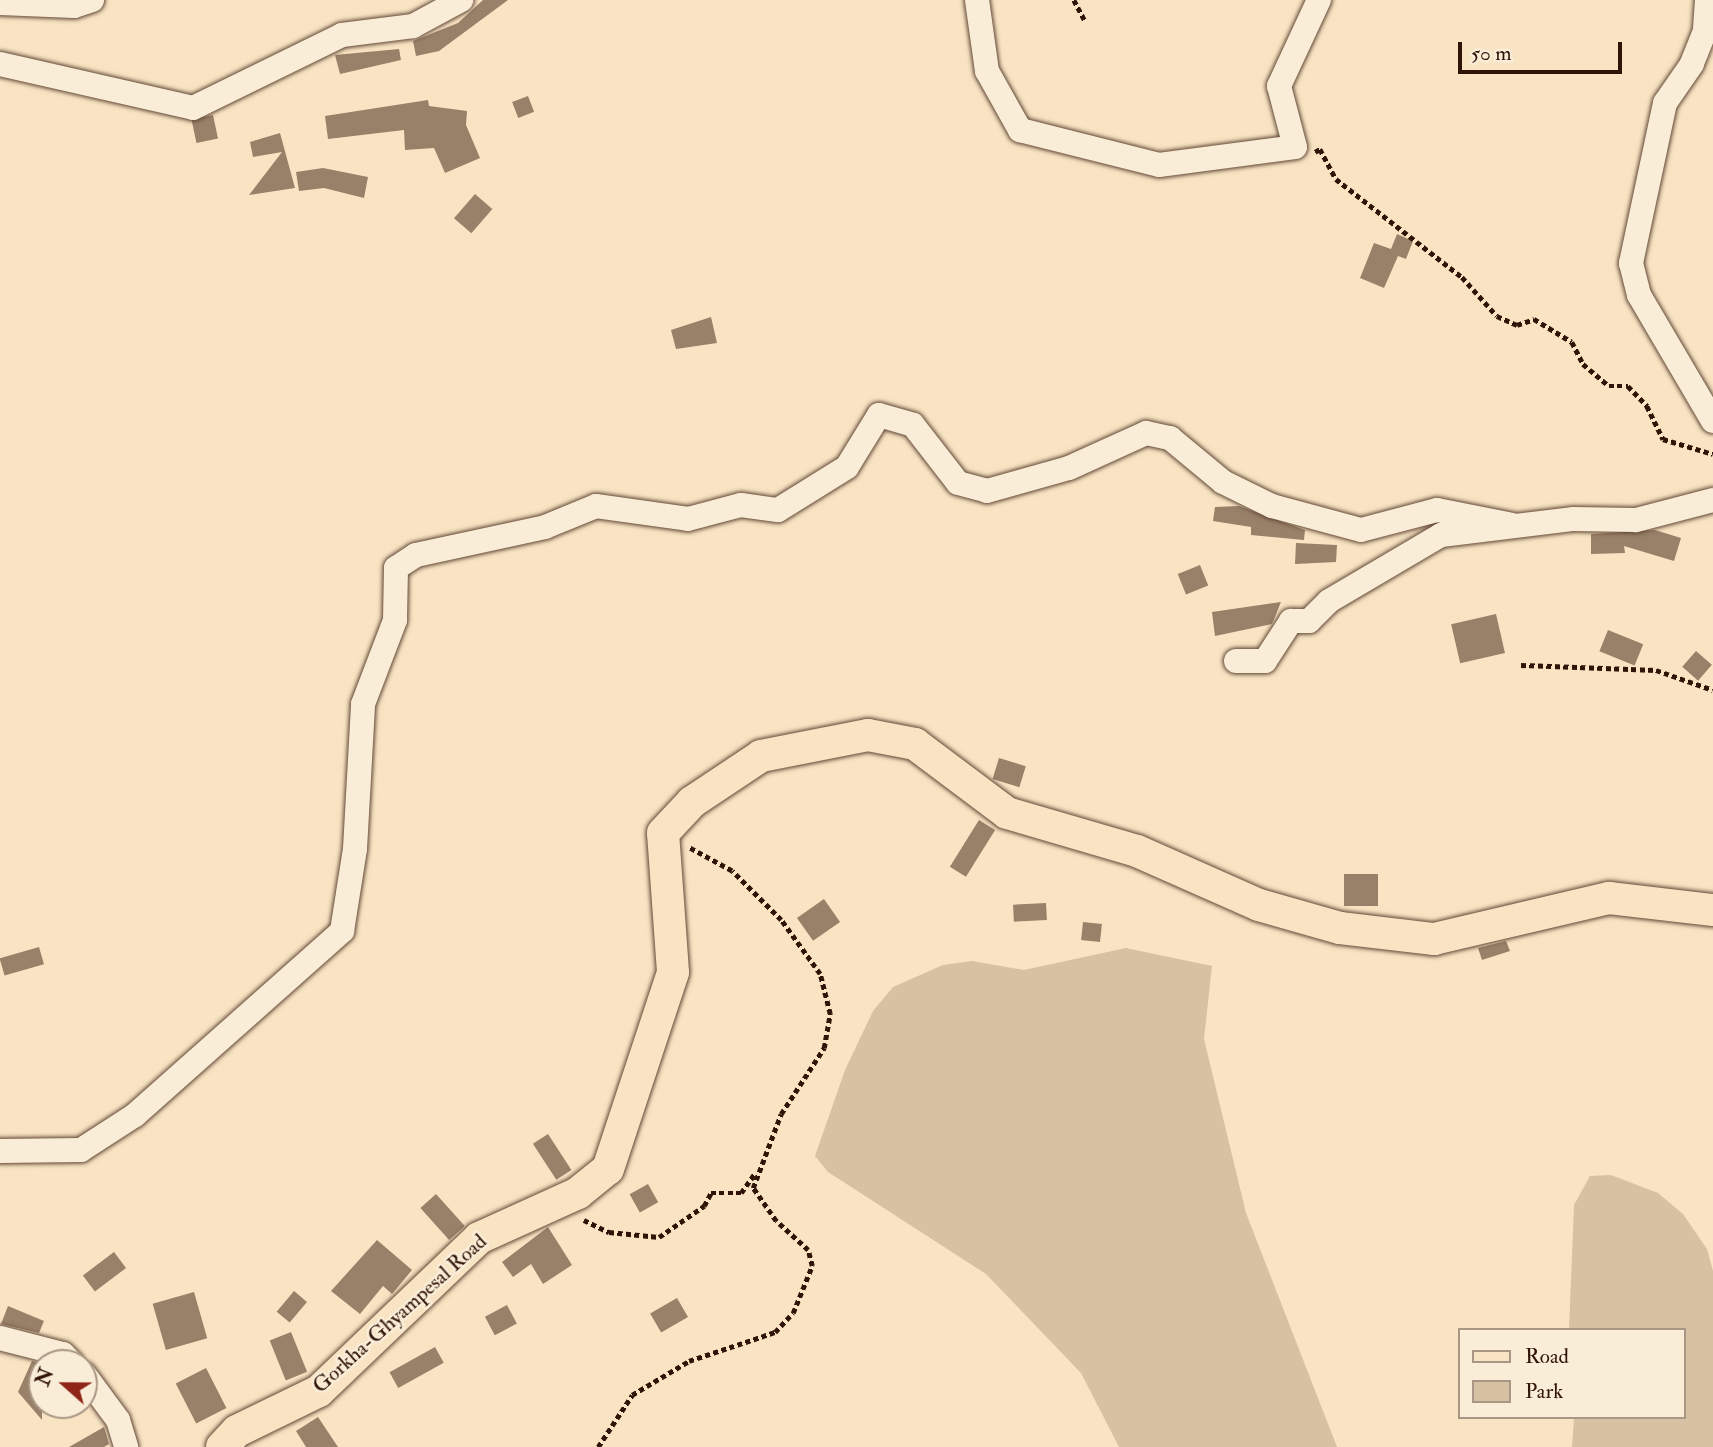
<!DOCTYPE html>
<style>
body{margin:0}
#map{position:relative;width:1713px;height:1447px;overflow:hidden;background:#f8e4c3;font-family:"IM FELL Double Pica",serif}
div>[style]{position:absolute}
.green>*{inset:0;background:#d6c1a3}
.building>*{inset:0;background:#988069;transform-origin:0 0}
.path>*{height:4.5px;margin-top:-2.25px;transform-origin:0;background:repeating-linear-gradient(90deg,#301407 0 5px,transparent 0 8.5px)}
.roads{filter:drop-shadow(0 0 2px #624836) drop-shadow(0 0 2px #624836)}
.minor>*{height:24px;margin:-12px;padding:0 12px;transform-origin:12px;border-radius:12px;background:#faedd8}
.major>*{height:32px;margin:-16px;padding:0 16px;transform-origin:16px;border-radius:16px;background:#f8e4c3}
span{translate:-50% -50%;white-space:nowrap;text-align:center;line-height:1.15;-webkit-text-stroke:5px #faedd8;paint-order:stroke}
.street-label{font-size:21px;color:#301407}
.legend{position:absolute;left:1458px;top:1328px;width:228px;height:91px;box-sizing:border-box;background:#faedd8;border:2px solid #a99684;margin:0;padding:9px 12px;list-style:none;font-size:21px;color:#301407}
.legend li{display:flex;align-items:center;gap:14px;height:35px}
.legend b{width:35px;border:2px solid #a99684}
.north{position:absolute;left:28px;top:1349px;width:70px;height:70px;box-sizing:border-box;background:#faedd8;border:2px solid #a99684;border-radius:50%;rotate:291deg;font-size:19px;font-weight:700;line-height:28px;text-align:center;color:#301407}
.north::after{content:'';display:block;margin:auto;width:24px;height:32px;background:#8f2418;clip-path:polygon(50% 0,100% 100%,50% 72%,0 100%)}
.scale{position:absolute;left:1458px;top:42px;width:164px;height:32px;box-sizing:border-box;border:4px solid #301407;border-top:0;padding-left:9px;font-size:21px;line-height:24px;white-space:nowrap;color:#301407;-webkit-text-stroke:5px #faedd8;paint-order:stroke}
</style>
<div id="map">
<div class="green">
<i style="clip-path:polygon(1126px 948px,1212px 966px,1204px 1039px,1246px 1213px,1337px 1447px,1119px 1447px,1081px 1373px,986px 1274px,828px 1172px,815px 1156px,845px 1070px,873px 1011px,893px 987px,943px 965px,972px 961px,1024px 970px)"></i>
<i style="clip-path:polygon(1611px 1175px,1658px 1193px,1683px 1214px,1707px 1249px,1713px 1271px,1713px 1447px,1572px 1447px,1574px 1417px,1683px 1417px,1683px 1330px,1569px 1330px,1574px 1205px,1590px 1176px)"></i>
</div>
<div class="building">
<i style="clip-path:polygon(483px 0,508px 0,439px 51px,416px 56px,413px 41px,458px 23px)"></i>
<i style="clip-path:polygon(399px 49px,401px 60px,340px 74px,335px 55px)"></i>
<i style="left:528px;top:96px;width:17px;height:17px;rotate:69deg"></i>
<i style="clip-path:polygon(428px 100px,429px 106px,467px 111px,466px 125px,480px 158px,445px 173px,434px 148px,405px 150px,404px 130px,328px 139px,325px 116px)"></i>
<i style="left:213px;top:115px;width:24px;height:22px;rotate:78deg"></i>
<i style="clip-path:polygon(280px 133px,295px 188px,249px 195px,282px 152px,253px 157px,250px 142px)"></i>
<i style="clip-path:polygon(323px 168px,368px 177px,364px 198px,324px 188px,299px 191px,296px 172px)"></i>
<i style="left:475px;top:194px;width:23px;height:32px;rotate:41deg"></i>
<i style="clip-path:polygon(1397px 234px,1413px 241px,1406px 259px,1398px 256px,1384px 288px,1360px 278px,1374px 243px,1391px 249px)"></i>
<i style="clip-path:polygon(711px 317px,717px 343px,676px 349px,671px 330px)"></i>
<i style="clip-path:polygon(1239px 506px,1305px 530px,1304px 540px,1251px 535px,1251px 527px,1213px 521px,1215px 507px)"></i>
<i style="clip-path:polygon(1655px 530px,1681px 538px,1674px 561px,1624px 546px,1625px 553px,1591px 554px,1591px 534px)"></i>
<i style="clip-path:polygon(1296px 543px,1337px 545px,1336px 562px,1295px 564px)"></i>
<i style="left:1200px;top:565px;width:22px;height:24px;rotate:68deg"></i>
<i style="clip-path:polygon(1281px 602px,1272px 624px,1215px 636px,1212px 612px)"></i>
<i style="left:1496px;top:614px;width:40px;height:46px;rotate:77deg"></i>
<i style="left:1608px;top:630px;width:38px;height:23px;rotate:22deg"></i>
<i style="left:1696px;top:651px;width:21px;height:21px;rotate:41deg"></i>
<i style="left:999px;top:758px;width:28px;height:22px;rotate:17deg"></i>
<i style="left:979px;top:820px;width:19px;height:55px;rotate:32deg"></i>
<i style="left:1344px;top:874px;width:34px;height:32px"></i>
<i style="left:824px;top:899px;width:28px;height:33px;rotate:55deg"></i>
<i style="left:1046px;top:903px;width:17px;height:33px;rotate:87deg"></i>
<i style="left:1083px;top:922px;width:19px;height:18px;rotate:6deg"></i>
<i style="clip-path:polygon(1506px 941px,1510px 951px,1482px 960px,1478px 948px)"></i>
<i style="left:39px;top:947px;width:18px;height:41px;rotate:74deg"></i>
<i style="left:548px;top:1134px;width:43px;height:18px;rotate:57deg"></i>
<i style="left:648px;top:1184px;width:21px;height:21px;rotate:61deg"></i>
<i style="left:436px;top:1194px;width:43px;height:21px;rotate:48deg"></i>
<i style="clip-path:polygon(548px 1227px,572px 1265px,543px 1284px,531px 1264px,513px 1277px,502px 1262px)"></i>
<i style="clip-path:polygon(377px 1240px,412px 1270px,392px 1294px,383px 1286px,360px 1314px,331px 1291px)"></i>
<i style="left:114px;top:1252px;width:20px;height:39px;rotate:53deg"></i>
<i style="left:294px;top:1291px;width:17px;height:27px;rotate:40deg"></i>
<i style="left:194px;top:1292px;width:48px;height:43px;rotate:74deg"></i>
<i style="left:677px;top:1298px;width:22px;height:31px;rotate:60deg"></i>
<i style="left:507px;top:1305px;width:21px;height:25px;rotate:62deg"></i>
<i style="clip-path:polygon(8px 1306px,44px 1321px,39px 1333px,1px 1324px)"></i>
<i style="left:291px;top:1332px;width:43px;height:23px;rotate:68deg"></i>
<i style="left:435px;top:1347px;width:18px;height:52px;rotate:61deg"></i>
<i style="clip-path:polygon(32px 1361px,42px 1364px,42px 1420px,18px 1392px)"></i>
<i style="left:206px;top:1368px;width:45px;height:34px;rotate:63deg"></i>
<i style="clip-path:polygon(318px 1417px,338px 1447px,306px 1447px,296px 1431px)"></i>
<i style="clip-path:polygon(104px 1427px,109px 1444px,104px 1447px,69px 1447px)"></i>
</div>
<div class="path">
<i style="left:1074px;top:0;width:24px;rotate:62deg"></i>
<i style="left:1315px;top:152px;width:6px;rotate:-31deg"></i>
<i style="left:1320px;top:149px;width:34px;rotate:62deg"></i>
<i style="left:1336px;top:179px;width:160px;rotate:37.9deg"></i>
<i style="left:1462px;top:277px;width:52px;rotate:48.1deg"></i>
<i style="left:1497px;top:316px;width:22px;rotate:24deg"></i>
<i style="left:1517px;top:325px;width:18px;rotate:-19deg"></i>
<i style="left:1534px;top:319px;width:44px;rotate:31.2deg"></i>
<i style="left:1572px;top:342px;width:25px;rotate:63deg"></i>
<i style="left:1583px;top:364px;width:34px;rotate:40deg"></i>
<i style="left:1609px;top:386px;width:19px"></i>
<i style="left:1628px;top:386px;width:28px;rotate:46deg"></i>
<i style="left:1647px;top:406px;width:37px;rotate:64deg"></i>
<i style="left:1663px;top:439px;width:52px;rotate:16.7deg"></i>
<i style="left:1521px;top:665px;width:135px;rotate:2.1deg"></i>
<i style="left:1656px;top:670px;width:60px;rotate:19.3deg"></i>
<i style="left:584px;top:1220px;width:28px;rotate:26deg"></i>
<i style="left:609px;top:1232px;width:50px;rotate:5.7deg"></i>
<i style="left:659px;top:1237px;width:55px;rotate:-34.6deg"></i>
<i style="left:704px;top:1206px;width:15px;rotate:-62deg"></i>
<i style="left:711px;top:1193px;width:30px"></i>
<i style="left:741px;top:1193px;width:24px;rotate:-55deg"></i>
<i style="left:598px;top:1447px;width:62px;rotate:-56.8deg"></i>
<i style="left:632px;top:1395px;width:66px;rotate:-30.8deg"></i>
<i style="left:689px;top:1361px;width:91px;rotate:-18.6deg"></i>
<i style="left:775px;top:1332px;width:26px;rotate:-47deg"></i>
<i style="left:793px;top:1313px;width:51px;rotate:-68deg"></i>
<i style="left:812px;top:1266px;width:16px;rotate:-104deg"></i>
<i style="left:808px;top:1250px;width:43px;rotate:-137.8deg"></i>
<i style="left:776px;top:1221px;width:40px;rotate:-124.9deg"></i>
<i style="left:753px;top:1188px;width:79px;rotate:-69.3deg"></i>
<i style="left:781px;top:1114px;width:79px;rotate:-56.9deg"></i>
<i style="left:824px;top:1048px;width:35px;rotate:-80deg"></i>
<i style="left:830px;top:1014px;width:41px;rotate:-104deg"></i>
<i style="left:820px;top:974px;width:67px;rotate:-125.8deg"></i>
<i style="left:781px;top:920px;width:69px;rotate:-135deg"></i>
<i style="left:732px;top:871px;width:50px;rotate:-151.4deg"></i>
</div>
<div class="roads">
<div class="minor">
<i style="left:977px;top:0;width:72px;rotate:82deg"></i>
<i style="left:987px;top:71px;width:68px;rotate:60.8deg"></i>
<i style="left:1020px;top:130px;width:143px;rotate:14.1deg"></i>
<i style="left:1159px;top:165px;width:137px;rotate:-7.5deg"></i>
<i style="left:1295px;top:147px;width:63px;rotate:-104.7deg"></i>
<i style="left:1279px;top:86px;width:95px;rotate:-65.1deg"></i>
<i style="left:1707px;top:0;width:31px;rotate:94deg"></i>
<i style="left:1705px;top:31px;width:35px;rotate:112deg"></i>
<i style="left:1692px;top:64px;width:47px;rotate:124.7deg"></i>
<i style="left:1665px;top:103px;width:164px;rotate:102deg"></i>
<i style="left:1631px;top:263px;width:33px;rotate:76deg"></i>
<i style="left:1639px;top:295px;width:146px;rotate:59.6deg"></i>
<i style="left:0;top:3px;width:74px;rotate:2.3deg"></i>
<i style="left:74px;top:6px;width:19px;rotate:-18deg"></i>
<i style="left:0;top:64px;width:198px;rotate:12.8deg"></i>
<i style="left:193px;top:108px;width:166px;rotate:-26.1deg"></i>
<i style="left:342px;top:35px;width:72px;rotate:-7.2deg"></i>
<i style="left:413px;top:26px;width:55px;rotate:-28.4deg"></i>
<i style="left:1236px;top:661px;width:29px"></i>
<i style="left:1265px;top:661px;width:48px;rotate:-57deg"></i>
<i style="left:1291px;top:621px;width:18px"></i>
<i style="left:1309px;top:621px;width:28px;rotate:-45deg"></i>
<i style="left:1329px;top:601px;width:130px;rotate:-30.5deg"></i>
<i style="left:1441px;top:535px;width:134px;rotate:-6.9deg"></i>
<i style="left:1574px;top:519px;width:62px;rotate:0.9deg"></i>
<i style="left:1636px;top:520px;width:80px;rotate:-14.6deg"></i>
<i style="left:0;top:1151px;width:81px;rotate:-0.7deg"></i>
<i style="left:81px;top:1150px;width:64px;rotate:-32.9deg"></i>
<i style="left:135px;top:1115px;width:277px;rotate:-41.6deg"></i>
<i style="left:342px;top:931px;width:83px;rotate:-81deg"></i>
<i style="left:355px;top:849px;width:145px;rotate:-86.8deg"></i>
<i style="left:363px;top:704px;width:90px;rotate:-69.1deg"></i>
<i style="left:395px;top:620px;width:52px;rotate:-88.9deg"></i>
<i style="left:396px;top:568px;width:24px;rotate:-33deg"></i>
<i style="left:416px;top:555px;width:132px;rotate:-12.2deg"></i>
<i style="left:545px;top:527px;width:55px;rotate:-22.4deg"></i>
<i style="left:596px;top:506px;width:93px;rotate:8deg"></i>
<i style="left:688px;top:519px;width:55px;rotate:-14.8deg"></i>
<i style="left:741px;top:505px;width:37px;rotate:8deg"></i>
<i style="left:778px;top:510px;width:81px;rotate:-31.9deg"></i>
<i style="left:847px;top:467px;width:61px;rotate:-58.4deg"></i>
<i style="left:879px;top:415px;width:35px;rotate:16deg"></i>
<i style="left:913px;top:425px;width:73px;rotate:52.2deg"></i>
<i style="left:958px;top:483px;width:30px;rotate:15deg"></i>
<i style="left:987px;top:491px;width:85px;rotate:-15.7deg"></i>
<i style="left:1069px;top:468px;width:85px;rotate:-24.4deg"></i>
<i style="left:1146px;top:433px;width:25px;rotate:12deg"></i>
<i style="left:1170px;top:438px;width:69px;rotate:39.7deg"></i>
<i style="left:1223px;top:482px;width:55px;rotate:26.1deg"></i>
<i style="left:1272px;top:506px;width:92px;rotate:15.1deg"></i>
<i style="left:1361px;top:530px;width:79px;rotate:-14.7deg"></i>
<i style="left:1437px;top:510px;width:76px;rotate:11.3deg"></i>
<i style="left:0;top:1338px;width:65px;rotate:14.3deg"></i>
<i style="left:63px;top:1354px;width:13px;rotate:45deg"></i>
<i style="left:84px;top:1374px;width:57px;rotate:53.5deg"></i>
<i style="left:118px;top:1420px;width:28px;rotate:73deg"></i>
</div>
<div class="major">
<i style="left:222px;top:1447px;width:22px;rotate:-47deg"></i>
<i style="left:237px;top:1431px;width:91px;rotate:-26deg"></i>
<i style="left:319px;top:1391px;width:221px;rotate:-43.7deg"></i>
<i style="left:479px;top:1238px;width:109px;rotate:-24.4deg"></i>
<i style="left:578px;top:1193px;width:38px;rotate:-39deg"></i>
<i style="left:608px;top:1169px;width:207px;rotate:-71.7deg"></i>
<i style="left:673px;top:972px;width:139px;rotate:-94.1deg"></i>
<i style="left:663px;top:833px;width:42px;rotate:-46.9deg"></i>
<i style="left:692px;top:802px;width:83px;rotate:-33.7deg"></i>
<i style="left:761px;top:756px;width:109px;rotate:-11.1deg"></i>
<i style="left:868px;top:735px;width:48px;rotate:10.8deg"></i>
<i style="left:915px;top:744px;width:115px;rotate:36.9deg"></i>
<i style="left:1007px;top:813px;width:135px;rotate:16.3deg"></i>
<i style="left:1137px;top:851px;width:133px;rotate:23.9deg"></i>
<i style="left:1259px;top:905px;width:84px;rotate:15.9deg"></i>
<i style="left:1340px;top:928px;width:95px;rotate:6.7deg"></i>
<i style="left:1434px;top:939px;width:180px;rotate:-13.2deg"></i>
<i style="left:1609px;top:898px;width:105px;rotate:6.6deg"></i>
</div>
</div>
<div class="street-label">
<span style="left:400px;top:1314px;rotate:-42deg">Gorkha-Ghyampesal Road</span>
</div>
<ul class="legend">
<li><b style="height:9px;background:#f8e4c3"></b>Road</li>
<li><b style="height:19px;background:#d6c1a3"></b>Park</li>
</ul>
<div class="north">N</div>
<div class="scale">50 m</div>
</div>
